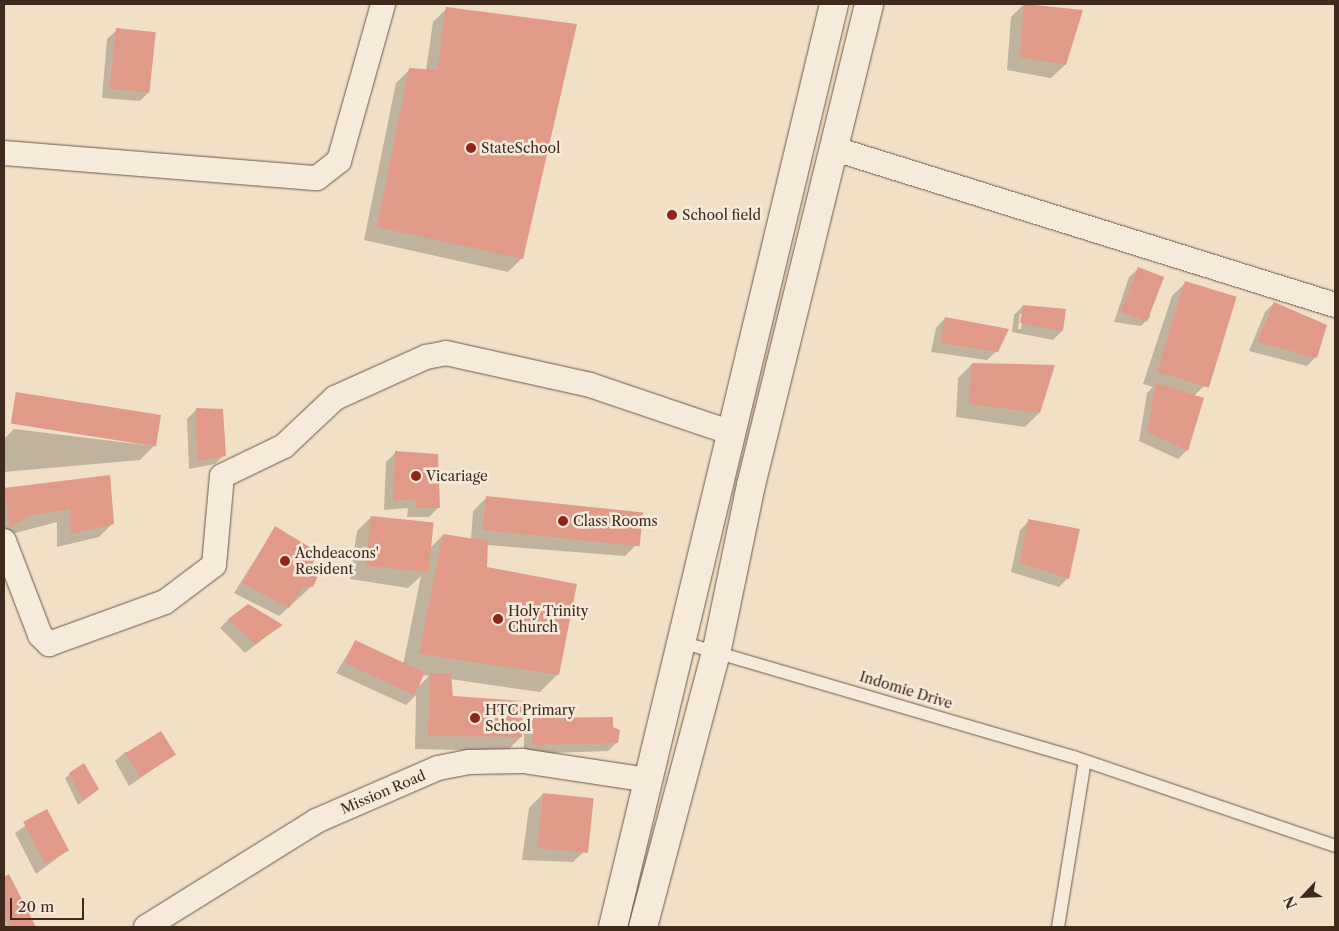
<!DOCTYPE html>
<style>
body{margin:0}
#map{position:relative;width:1339px;height:931px;overflow:hidden;background:#f1e0c6;font-family:"Libre Caslon Text",serif}
div>[style]{position:absolute}
.shadow>*{inset:0;background:#0003}
.building>*{inset:0;background:#e09a87;transform-origin:0 0}
.roads{filter:drop-shadow(0 0 1px #6c5747) drop-shadow(0 0 1px #6c5747)}
.lane>*{height:12px;margin:-6px;padding:0 6px;transform-origin:6px;border-radius:6px;background:#f6ebda}
.street>*{height:24px;margin:-12px;padding:0 12px;transform-origin:12px;border-radius:12px;background:#f6ebda}
.secondary>*{height:28px;margin:-14px;padding:0 14px;transform-origin:14px;border-radius:14px;background:#f6ebda}
.dots>*{width:14px;height:14px;translate:-50% -50%;box-sizing:border-box;border:2px solid #f6ebda;border-radius:50%}
span{translate:-50% -50%;white-space:nowrap;text-align:center;line-height:1.15;-webkit-text-stroke:5px #f6ebda;paint-order:stroke}
.poi-label{font-size:14px;color:#40291d}
.left{translate:0 -50%;text-align:left}
.street-label{font-size:14px;color:#40291d}
.frame{position:absolute;inset:0;border:5px solid #40291d;pointer-events:none}
.north{position:absolute;left:1279px;top:871px;width:50px;height:50px;-webkit-text-stroke:4px #f6ebda;paint-order:stroke;rotate:245deg;font-size:14px;font-weight:700;line-height:20px;text-align:center;color:#40291d}
.north::after{content:'';display:block;margin:auto;width:18px;height:22px;background:#40291d;clip-path:polygon(50% 0,100% 100%,50% 72%,0 100%)}
.scale{position:absolute;left:10px;top:898px;width:74px;height:22px;box-sizing:border-box;border:2px solid #40291d;border-top:0;padding-left:6px;font-size:15px;line-height:18px;white-space:nowrap;color:#40291d;-webkit-text-stroke:4px #f6ebda;paint-order:stroke}
</style>
<div id="map">
<div class="shadow">
<i style="clip-path:polygon(1024px 4px,1081px 11px,1065px 65px,1051px 78px,1007px 70px,1011px 17px)"></i>
<i style="clip-path:polygon(447px 8px,522px 258px,508px 272px,364px 240px,396px 83px,410px 69px,426px 70px,433px 22px)"></i>
<i style="clip-path:polygon(117px 30px,149px 92px,140px 101px,102px 98px,107px 39px)"></i>
<i style="clip-path:polygon(1139px 268px,1150px 317px,1141px 326px,1114px 322px,1129px 277px)"></i>
<i style="clip-path:polygon(1186px 282px,1205px 385px,1194px 396px,1187px 450px,1178px 459px,1139px 441px,1147px 393px,1153px 387px,1143px 384px,1172px 296px)"></i>
<i style="clip-path:polygon(1274px 303px,1316px 357px,1307px 366px,1249px 351px,1265px 312px)"></i>
<i style="clip-path:polygon(evenodd,1023px 306px,1062px 331px,1053px 340px,1012px 332px,1014px 315px,1023px 306px,1020px 314px,1023px 314px,1021px 329px,1018px 329px,1020px 314px)"></i>
<i style="clip-path:polygon(945px 318px,997px 351px,987px 360px,931px 352px,936px 328px)"></i>
<i style="clip-path:polygon(972px 364px,1039px 413px,1025px 427px,956px 417px,958px 378px)"></i>
<i style="clip-path:polygon(196px 410px,224px 455px,215px 464px,189px 469px,187px 419px)"></i>
<i style="clip-path:polygon(14px 429px,154px 446px,140px 460px,4px 472px,4px 439px)"></i>
<i style="clip-path:polygon(396px 452px,439px 507px,429px 517px,407px 517px,408px 508px,384px 510px,386px 462px)"></i>
<i style="clip-path:polygon(108px 477px,113px 523px,99px 537px,57px 547px,57px 522px,4px 536px,4px 489px)"></i>
<i style="clip-path:polygon(evenodd,486px 498px,639px 542px,625px 556px,487px 545px,485px 568px,558px 674px,540px 692px,450px 679px,452px 698px,521px 737px,507px 751px,415px 749px,416px 695px,406px 705px,336px 673px,355px 642px,403px 665px,421px 576px,408px 588px,350px 579px,357px 531px,371px 517px,427px 551px,443px 535px,471px 540px,473px 511px,486px 498px,423px 675px,429px 676px,419px 686px,423px 675px)"></i>
<i style="clip-path:polygon(1029px 521px,1068px 578px,1059px 587px,1011px 572px,1020px 530px)"></i>
<i style="clip-path:polygon(275px 528px,309px 568px,312px 586px,279px 616px,234px 593px)"></i>
<i style="clip-path:polygon(229px 619px,281px 625px,245px 653px,220px 628px)"></i>
<i style="clip-path:polygon(533px 720px,611px 728px,617px 742px,608px 751px,524px 754px,524px 729px)"></i>
<i style="clip-path:polygon(125px 752px,175px 754px,129px 786px,115px 761px)"></i>
<i style="clip-path:polygon(70px 774px,93px 793px,78px 805px,65px 778px)"></i>
<i style="clip-path:polygon(543px 794px,587px 849px,573px 862px,522px 860px,529px 808px)"></i>
<i style="clip-path:polygon(47px 811px,68px 850px,36px 874px,15px 833px)"></i>
<i style="clip-path:polygon(8px 876px,34px 927px,4px 927px,4px 878px)"></i>
</div>
<div class="building">
<i style="clip-path:polygon(1024px 4px,1083px 10px,1066px 65px,1020px 57px)"></i>
<i style="clip-path:polygon(446px 7px,577px 24px,523px 259px,377px 227px,409px 68px,437px 70px)"></i>
<i style="left:116px;top:28px;width:40px;height:61px;rotate:6deg"></i>
<i style="left:1138px;top:267px;width:28px;height:48px;rotate:21deg"></i>
<i style="left:1185px;top:281px;width:54px;height:95px;rotate:17deg"></i>
<i style="clip-path:polygon(1274px 302px,1327px 325px,1317px 358px,1257px 342px)"></i>
<i style="clip-path:polygon(1023px 305px,1066px 309px,1063px 331px,1020px 323px)"></i>
<i style="clip-path:polygon(945px 317px,1009px 329px,998px 352px,940px 343px)"></i>
<i style="clip-path:polygon(972px 363px,1055px 365px,1040px 413px,969px 404px)"></i>
<i style="clip-path:polygon(1156px 383px,1204px 398px,1188px 451px,1147px 432px)"></i>
<i style="clip-path:polygon(196px 408px,223px 409px,226px 456px,197px 461px)"></i>
<i style="left:161px;top:415px;width:32px;height:147px;rotate:99deg"></i>
<i style="clip-path:polygon(395px 451px,438px 454px,440px 508px,416px 508px,416px 499px,393px 501px)"></i>
<i style="clip-path:polygon(110px 475px,114px 524px,71px 534px,70px 509px,32px 515px,10px 527px,4px 488px)"></i>
<i style="left:486px;top:496px;width:158px;height:34px;rotate:6deg"></i>
<i style="left:371px;top:516px;width:63px;height:50px;rotate:6deg"></i>
<i style="clip-path:polygon(1028px 519px,1080px 529px,1069px 579px,1020px 563px)"></i>
<i style="clip-path:polygon(275px 526px,319px 553px,310px 568px,318px 576px,313px 587px,303px 587px,289px 608px,242px 583px)"></i>
<i style="clip-path:polygon(443px 534px,488px 541px,487px 567px,577px 584px,559px 675px,419px 654px)"></i>
<i style="clip-path:polygon(248px 604px,283px 625px,255px 644px,228px 619px)"></i>
<i style="left:355px;top:640px;width:77px;height:25px;rotate:25deg"></i>
<i style="clip-path:polygon(430px 673px,451px 674px,453px 696px,523px 701px,522px 737px,428px 736px)"></i>
<i style="clip-path:polygon(613px 717px,613px 727px,620px 730px,618px 743px,532px 745px,533px 718px)"></i>
<i style="left:161px;top:731px;width:28px;height:42px;rotate:58deg"></i>
<i style="clip-path:polygon(84px 763px,99px 789px,83px 801px,69px 773px)"></i>
<i style="left:543px;top:793px;width:51px;height:55px;rotate:6deg"></i>
<i style="left:47px;top:809px;width:47px;height:27px;rotate:62deg"></i>
<i style="clip-path:polygon(9px 874px,36px 927px,11px 927px,4px 915px,4px 877px)"></i>
</div>
<div class="roads">
<div class="lane">
<i style="left:684px;top:643px;width:406px;rotate:16.3deg"></i>
<i style="left:1074px;top:757px;width:276px;rotate:18.8deg"></i>
<i style="left:1058px;top:927px;width:168px;rotate:-80.8deg"></i>
</div>
<div class="street">
<i style="left:835px;top:149px;width:524px;rotate:17.33deg"></i>
<i style="left:4px;top:153px;width:314px;rotate:4.6deg"></i>
<i style="left:317px;top:178px;width:28px;rotate:-38deg"></i>
<i style="left:339px;top:161px;width:163px;rotate:-74.3deg"></i>
<i style="left:4px;top:541px;width:101px;rotate:69deg"></i>
<i style="left:40px;top:635px;width:13px;rotate:45deg"></i>
<i style="left:49px;top:644px;width:123px;rotate:-19.9deg"></i>
<i style="left:165px;top:602px;width:61px;rotate:-37.1deg"></i>
<i style="left:214px;top:565px;width:89px;rotate:-84.9deg"></i>
<i style="left:222px;top:476px;width:69px;rotate:-25.8deg"></i>
<i style="left:284px;top:446px;width:70px;rotate:-43.3deg"></i>
<i style="left:335px;top:398px;width:100px;rotate:-24.3deg"></i>
<i style="left:426px;top:357px;width:20px;rotate:-11deg"></i>
<i style="left:446px;top:353px;width:148px;rotate:12.5deg"></i>
<i style="left:590px;top:385px;width:150px;rotate:18.7deg"></i>
<i style="left:146px;top:927px;width:200px;rotate:-31.9deg"></i>
<i style="left:316px;top:821px;width:133px;rotate:-23.5deg"></i>
<i style="left:438px;top:768px;width:32px;rotate:-11deg"></i>
<i style="left:469px;top:762px;width:54px;rotate:-1.1deg"></i>
<i style="left:523px;top:761px;width:127px;rotate:8.6deg"></i>
</div>
<div class="secondary">
<i style="left:613px;top:927px;width:949px;rotate:-76.53deg"></i>
<i style="left:643px;top:927px;width:288px;rotate:-75.1deg"></i>
<i style="left:717px;top:649px;width:167px;rotate:-78.3deg"></i>
<i style="left:751px;top:485px;width:495px;rotate:-76.2deg"></i>
</div>
</div>
<div class="dots">
<i style="left:471px;top:148px;background:#8f2418"></i>
<i style="left:672px;top:215px;background:#8f2418"></i>
<i style="left:416px;top:476px;background:#8f2418"></i>
<i style="left:563px;top:521px;background:#8f2418"></i>
<i style="left:285px;top:561px;background:#8f2418"></i>
<i style="left:498px;top:619px;background:#8f2418"></i>
<i style="left:475px;top:718px;background:#8f2418"></i>
</div>
<div class="poi-label">
<span class="left" style="left:481px;top:148px">StateSchool</span>
<span class="left" style="left:682px;top:215px">School field</span>
<span class="left" style="left:426px;top:476px">Vicariage</span>
<span class="left" style="left:573px;top:521px">Class Rooms</span>
<span class="left" style="left:295px;top:561px">Achdeacons'<br>Resident</span>
<span class="left" style="left:508px;top:619px">Holy Trinity<br>Church</span>
<span class="left" style="left:485px;top:718px">HTC Primary<br>School</span>
</div>
<div class="street-label">
<span style="left:906px;top:690px;rotate:17deg">Indomie Drive</span>
<span style="left:383px;top:792px;rotate:-23deg">Mission Road</span>
</div>
<div class="frame"></div>
<div class="north">N</div>
<div class="scale">20 m</div>
</div>
